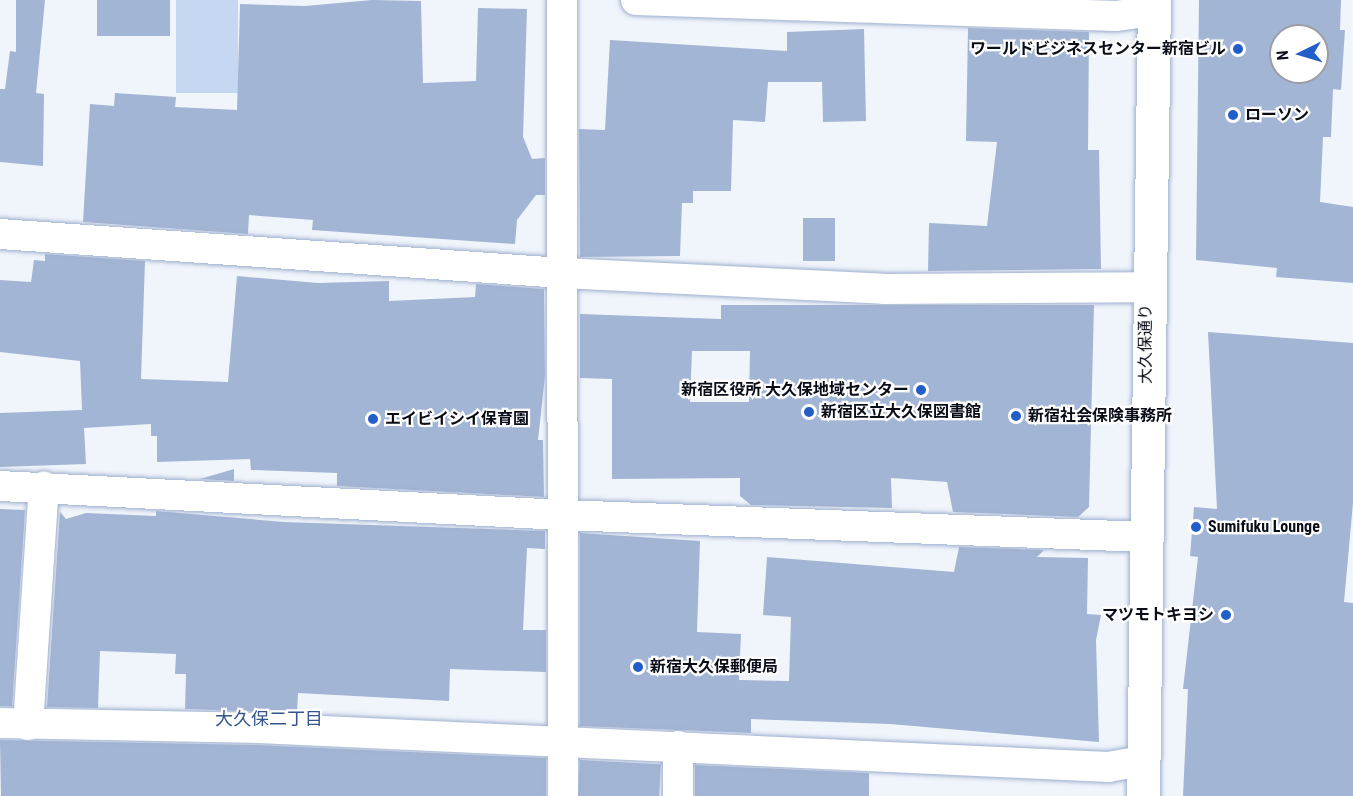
<!DOCTYPE html>
<meta charset="utf-8">
<style>
body{margin:0}
#map{position:relative;width:1353px;height:796px;overflow:hidden;background:#f0f4fb;font-family:"Roboto Condensed","Noto Sans JP",sans-serif}
div>[style]{position:absolute}
.green>*{inset:0;background:#c6d7f2;transform-origin:0 0}
.building>*{inset:0;background:#a3b5d4;transform-origin:0 0}
.roads{filter:drop-shadow(0 0 2px #9dafce) drop-shadow(0 0 2px #9dafce)}
.street>*{height:30px;margin:-15px;padding:0 15px;transform-origin:15px;border-radius:15px;background:#fff}
.secondary>*{height:33px;margin:-16.5px;padding:0 16.5px;transform-origin:16.5px;border-radius:16.5px;background:#fff}
.dots>*{width:16px;height:16px;translate:-50% -50%;box-sizing:border-box;border:3px solid #fff;border-radius:50%}
span{translate:-50% -50%;white-space:nowrap;text-align:center;line-height:1.15;-webkit-text-stroke:4.5px #fff;paint-order:stroke}
.poi-label{font-size:16px;color:#080d18;font-weight:700}
.right{translate:-100% -50%;text-align:right}
.left{translate:0 -50%;text-align:left}
.street-label{font-size:16px;color:#080d18}
.neighbourhood-label{font-size:18px;color:#35558d}
.north{position:absolute;left:1269px;top:24px;width:60px;height:60px;box-sizing:border-box;background:#fff;border:2px solid #9c9ea3;border-radius:50%;rotate:265deg;font-size:16px;font-weight:700;line-height:24px;text-align:center;color:#080d18}
.north::after{content:'';display:block;margin:auto;width:21px;height:27px;background:#215eca;clip-path:polygon(50% 0,100% 100%,50% 72%,0 100%)}
</style>
<div id="map">
<div class="green">
<i style="left:176px;top:0;width:62px;height:93px"></i>
</div>
<div class="building">
<i style="clip-path:polygon(16px 0,45px 0,36px 93px,44px 94px,43px 166px,0 162px,0 89px,5px 89px,10px 51px,16px 52px)"></i>
<i style="left:97px;top:0;width:73px;height:36px"></i>
<i style="clip-path:polygon(372px 0,421px 1px,423px 83px,476px 81px,478px 8px,527px 9px,523px 137px,532px 159px,545px 158px,545px 195px,536px 195px,517px 220px,515px 244px,312px 230px,313px 220px,249px 215px,248px 234px,83px 222px,90px 104px,114px 106px,115px 93px,176px 97px,175px 107px,237px 110px,240px 4px,305px 6px)"></i>
<i style="clip-path:polygon(evenodd,1199px 0,1341px 0,1340px 30px,1345px 30px,1341px 90px,1333px 89px,1331px 137px,1323px 137px,1320px 202px,1353px 207px,1353px 283px,1276px 277px,1277px 268px,1196px 260px,1199px 0,1281px 36px,1317px 36px,1317px 72px,1281px 72px,1281px 36px)"></i>
<i style="clip-path:polygon(968px 28px,1089px 32px,1088px 150px,1099px 150px,1101px 269px,928px 271px,929px 223px,987px 226px,997px 142px,966px 141px)"></i>
<i style="clip-path:polygon(864px 29px,866px 121px,823px 122px,822px 82px,768px 82px,765px 122px,733px 120px,731px 191px,693px 191px,693px 203px,682px 203px,680px 256px,580px 257px,579px 129px,605px 130px,610px 40px,787px 51px,787px 32px)"></i>
<i style="left:803px;top:218px;width:32px;height:43px"></i>
<i style="clip-path:polygon(45px 254px,145px 261px,141px 379px,228px 382px,237px 276px,318px 283px,389px 281px,389px 301px,475px 297px,476px 284px,544px 289px,545px 376px,538px 440px,543px 440px,544px 497px,337px 486px,337px 473px,251px 470px,250px 459px,157px 462px,157px 436px,151px 436px,151px 424px,84px 428px,86px 464px,0 467px,0 413px,82px 410px,80px 361px,0 352px,0 280px,31px 282px,34px 260px,45px 261px)"></i>
<i style="clip-path:polygon(evenodd,721px 305px,1094px 305px,1089px 507px,1078px 517px,953px 512px,947px 482px,891px 478px,892px 508px,751px 505px,740px 496px,740px 478px,612px 479px,612px 379px,580px 378px,580px 314px,721px 319px,721px 305px,692px 351px,750px 351px,749px 402px,690px 402px,692px 351px)"></i>
<i style="clip-path:polygon(1208px 332px,1353px 343px,1353px 503px,1344px 602px,1353px 603px,1353px 796px,1183px 796px,1188px 689px,1183px 689px,1198px 557px,1190px 556px,1194px 507px,1217px 509px)"></i>
<i style="clip-path:polygon(234px 469px,234px 481px,200px 479px)"></i>
<i style="clip-path:polygon(0 509px,25px 510px,12px 706px,0 706px)"></i>
<i style="clip-path:polygon(156px 511px,284px 522px,545px 531px,545px 549px,527px 548px,523px 630px,546px 630px,546px 672px,450px 669px,449px 701px,298px 693px,297px 713px,185px 709px,186px 674px,175px 674px,176px 654px,100px 651px,98px 708px,47px 707px,60px 512px,66px 519px,86px 513px,156px 516px)"></i>
<i style="clip-path:polygon(580px 533px,700px 541px,697px 632px,741px 634px,739px 680px,789px 681px,791px 617px,763px 615px,767px 557px,954px 572px,959px 547px,1044px 550px,1037px 557px,1088px 558px,1087px 614px,1101px 615px,1096px 640px,1099px 742px,890px 724px,751px 719px,751px 733px,580px 726px)"></i>
<i style="clip-path:polygon(0 740px,257px 745px,546px 758px,546px 796px,1px 796px)"></i>
<i style="left:580px;top:760px;width:81px;height:36px;rotate:3deg"></i>
<i style="clip-path:polygon(695px 765px,869px 773px,869px 796px,695px 796px)"></i>
</div>
<div class="roads">
<div class="street">
<i style="left:562px;top:0;width:796px;rotate:89.93deg"></i>
<i style="left:636px;top:0;width:480px;rotate:1.9deg"></i>
<i style="left:1116px;top:16px;width:37px;rotate:-8deg"></i>
<i style="left:0;top:234px;width:563px;rotate:3.97deg"></i>
<i style="left:562px;top:273px;width:322px;rotate:2.8deg"></i>
<i style="left:884px;top:289px;width:262px;rotate:-0.4deg"></i>
<i style="left:0;top:486px;width:564px;rotate:2.95deg"></i>
<i style="left:563px;top:515px;width:582px;rotate:2.16deg"></i>
<i style="left:0;top:723px;width:258px;rotate:1.1deg"></i>
<i style="left:258px;top:728px;width:851px;rotate:2.63deg"></i>
<i style="left:1108px;top:767px;width:36px;rotate:-10deg"></i>
<i style="left:28px;top:725px;width:239px;rotate:-86.2deg"></i>
<i style="left:678px;top:796px;width:50px;rotate:-90deg"></i>
</div>
<div class="secondary">
<i style="left:1143px;top:796px;width:796px;rotate:-89.21deg"></i>
</div>
</div>
<div class="dots">
<i style="left:1238px;top:49px;background:#215eca"></i>
<i style="left:1233px;top:115px;background:#215eca"></i>
<i style="left:921px;top:390px;background:#215eca"></i>
<i style="left:809px;top:412px;background:#215eca"></i>
<i style="left:1016px;top:416px;background:#215eca"></i>
<i style="left:373px;top:419px;background:#215eca"></i>
<i style="left:1196px;top:527px;background:#215eca"></i>
<i style="left:1226px;top:615px;background:#215eca"></i>
<i style="left:638px;top:667px;background:#215eca"></i>
</div>
<div class="poi-label">
<span class="right" style="left:1226px;top:49px">ワールドビジネスセンター新宿ビル</span>
<span class="left" style="left:1245px;top:115px">ローソン</span>
<span class="right" style="left:909px;top:390px">新宿区役所 大久保地域センター</span>
<span class="left" style="left:821px;top:412px">新宿区立大久保図書館</span>
<span class="left" style="left:1028px;top:416px">新宿社会保険事務所</span>
<span class="left" style="left:385px;top:419px">エイビイシイ保育園</span>
<span class="left" style="left:1208px;top:527px">Sumifuku Lounge</span>
<span class="right" style="left:1214px;top:615px">マツモトキヨシ</span>
<span class="left" style="left:650px;top:667px">新宿大久保郵便局</span>
</div>
<div class="street-label">
<span style="left:1146px;top:344px;rotate:-90deg">大久保通り</span>
</div>
<div class="neighbourhood-label">
<span style="left:269px;top:719px">大久保二丁目</span>
</div>
<div class="north">N</div>
</div>
